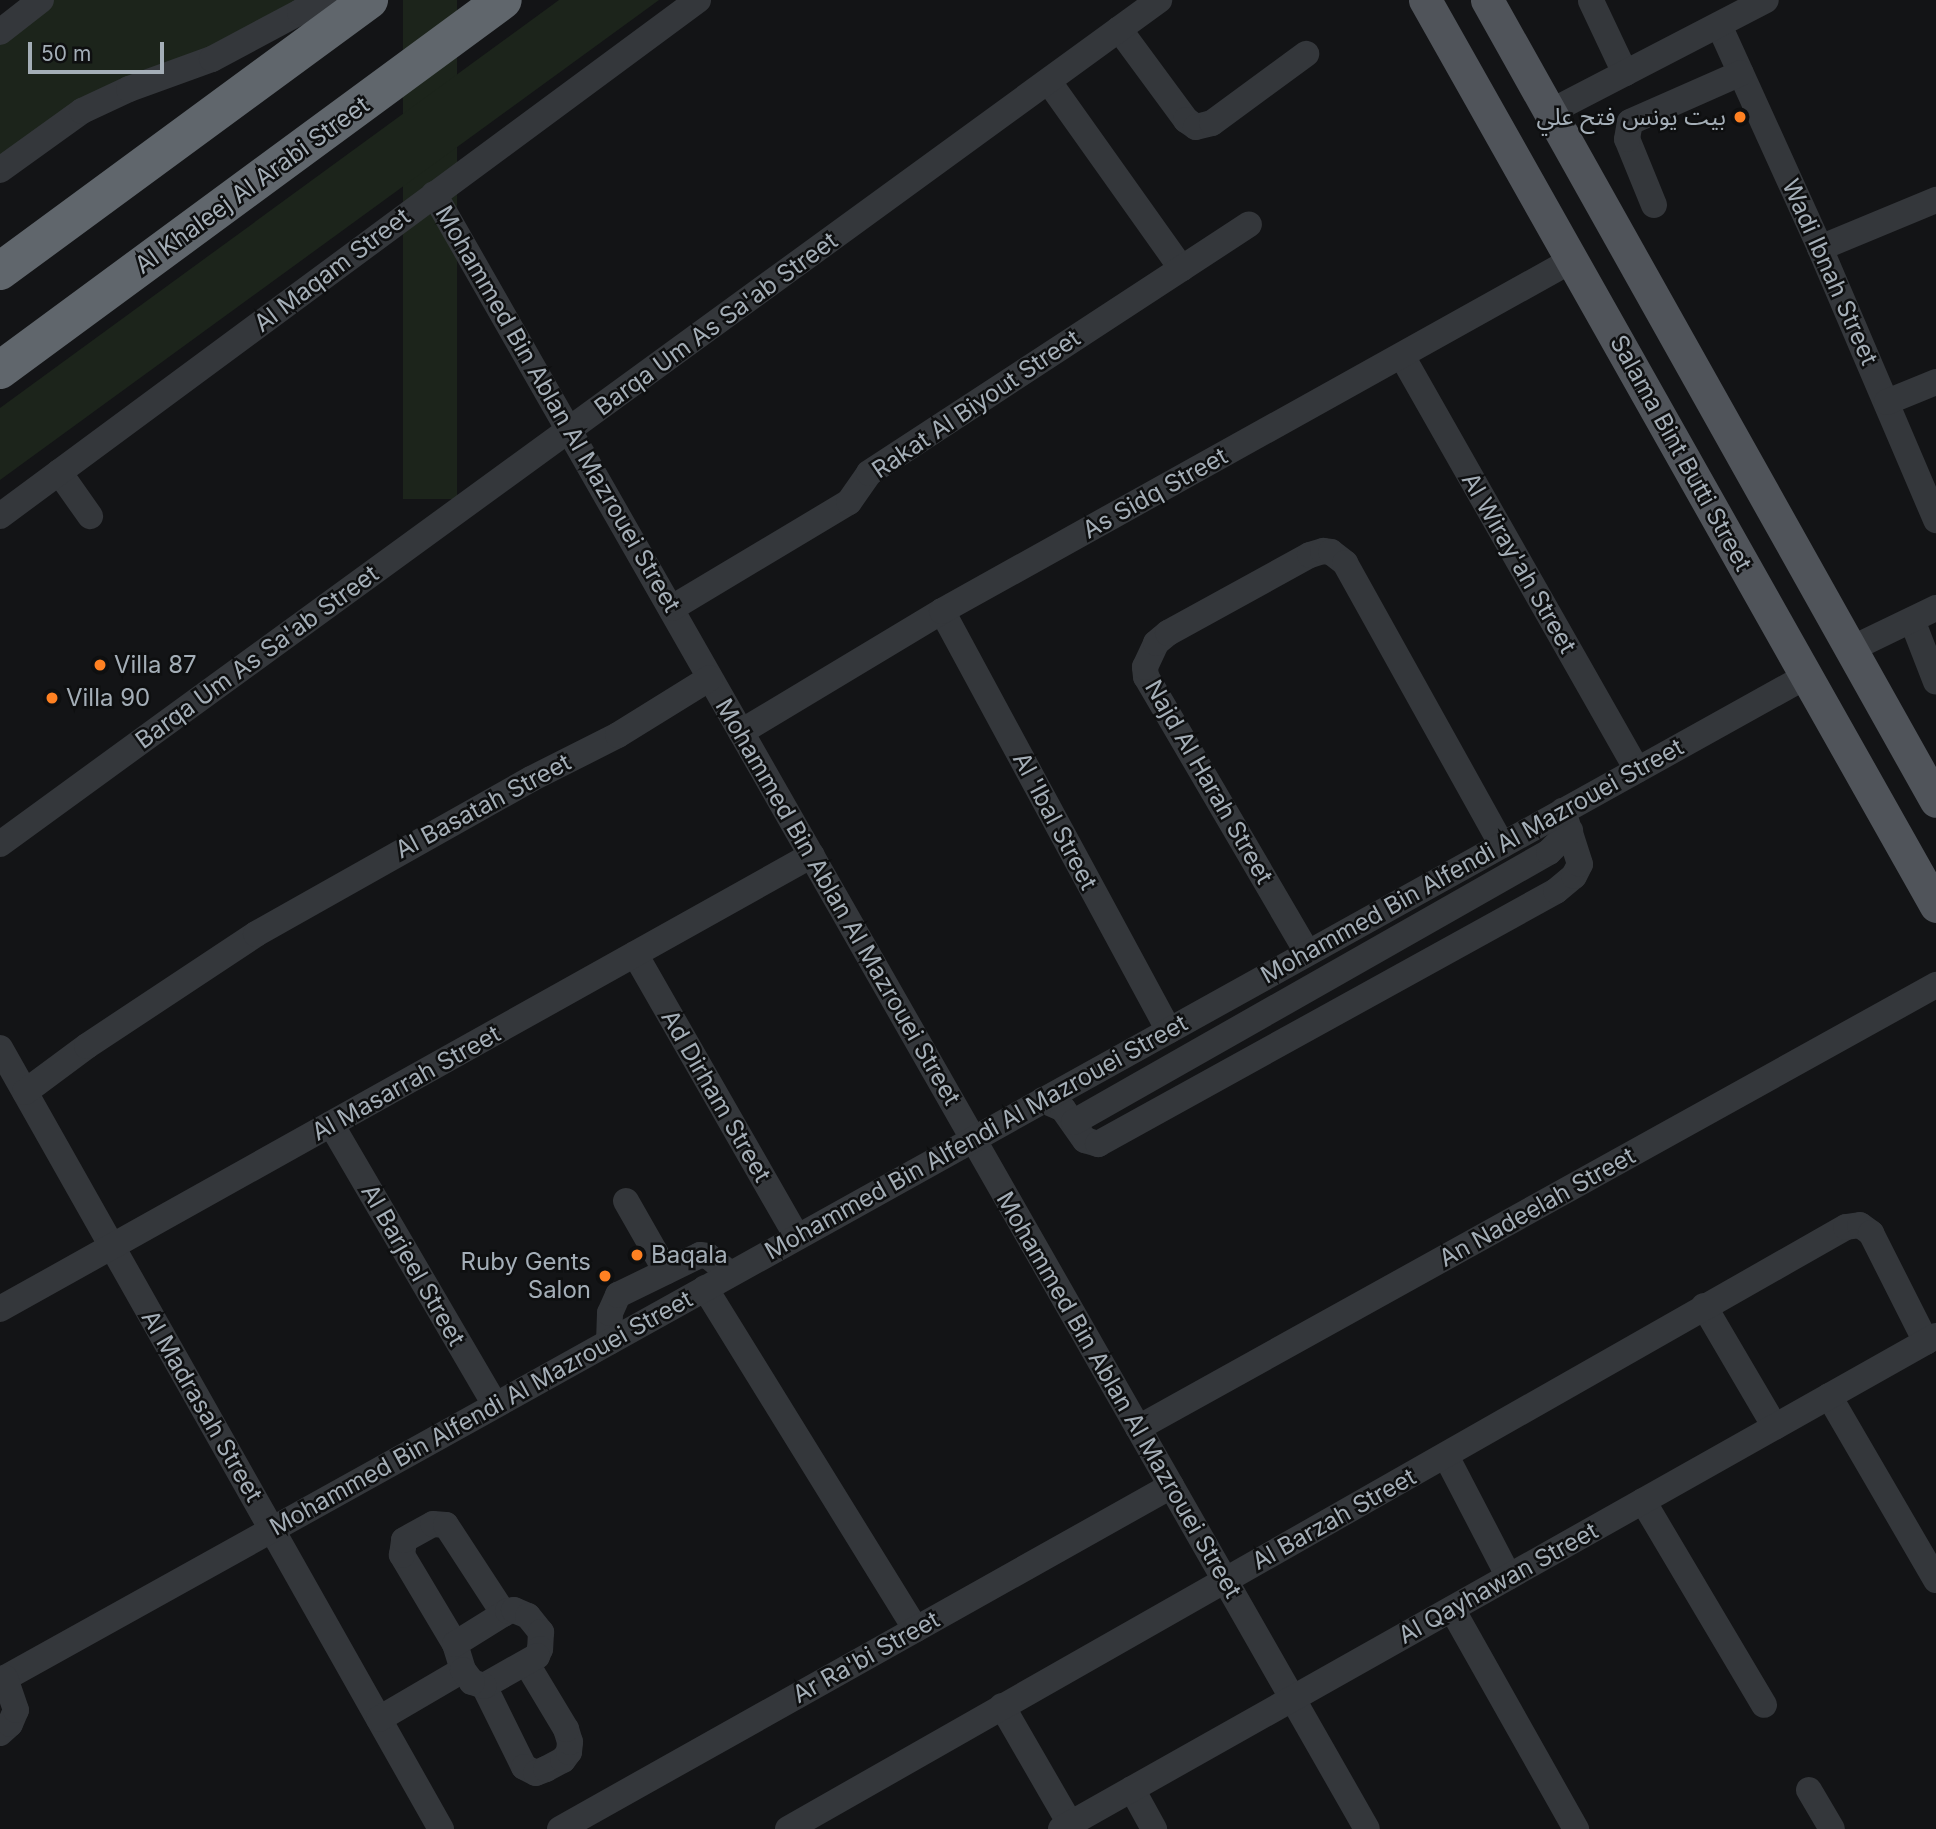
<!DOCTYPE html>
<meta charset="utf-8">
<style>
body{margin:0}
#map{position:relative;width:1936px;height:1829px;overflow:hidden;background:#131416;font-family:Inter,"Noto Sans Arabic",sans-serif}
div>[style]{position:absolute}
.green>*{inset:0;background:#1c241b;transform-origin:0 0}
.minor>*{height:26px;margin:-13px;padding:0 13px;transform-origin:13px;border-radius:13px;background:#34373b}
.major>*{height:33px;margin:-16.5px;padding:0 16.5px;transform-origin:16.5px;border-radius:16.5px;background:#50545a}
.highway>*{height:38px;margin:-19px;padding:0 19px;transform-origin:19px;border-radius:19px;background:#60666c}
.dots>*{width:19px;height:19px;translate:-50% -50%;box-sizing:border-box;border:4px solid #0e0f10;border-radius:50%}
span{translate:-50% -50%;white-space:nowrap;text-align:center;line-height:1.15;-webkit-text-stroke:5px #0e0f10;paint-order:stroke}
.poi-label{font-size:24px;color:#a4aeb7}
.right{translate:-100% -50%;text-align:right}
.left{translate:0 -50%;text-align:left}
.street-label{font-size:24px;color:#a4aeb7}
.scale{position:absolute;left:28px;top:42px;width:136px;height:32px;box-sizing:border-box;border:4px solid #a4aeb7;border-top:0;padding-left:9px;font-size:21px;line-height:24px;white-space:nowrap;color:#a4aeb7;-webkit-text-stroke:5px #0e0f10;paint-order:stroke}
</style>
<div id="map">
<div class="green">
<i style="clip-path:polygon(49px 0,308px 0,0 156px,0 42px)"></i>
<i style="left:403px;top:0;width:54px;height:499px"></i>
<i style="clip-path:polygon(559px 0,659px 0,0 480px,0 408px)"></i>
</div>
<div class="minor">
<i style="left:1591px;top:1px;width:80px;rotate:64.7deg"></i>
<i style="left:1719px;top:25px;width:245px;rotate:65.6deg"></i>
<i style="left:1820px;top:248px;width:296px;rotate:66.9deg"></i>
<i style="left:1119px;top:29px;width:113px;rotate:53.6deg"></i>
<i style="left:1186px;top:120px;width:12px;rotate:35deg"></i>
<i style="left:1196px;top:127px;width:16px;rotate:-14deg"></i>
<i style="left:1212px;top:123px;width:117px;rotate:-36.3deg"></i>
<i style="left:0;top:32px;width:52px;rotate:-38deg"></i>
<i style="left:1049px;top:82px;width:229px;rotate:54.6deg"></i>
<i style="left:1550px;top:112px;width:243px;rotate:-27.4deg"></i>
<i style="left:0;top:170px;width:101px;rotate:-35.7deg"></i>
<i style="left:82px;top:111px;width:52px;rotate:-25.1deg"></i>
<i style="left:129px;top:89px;width:88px;rotate:-19.9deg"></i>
<i style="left:212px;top:59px;width:100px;rotate:-28.1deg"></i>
<i style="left:300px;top:12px;width:33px;rotate:-21deg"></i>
<i style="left:434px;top:194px;width:1882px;rotate:60.29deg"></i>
<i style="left:1654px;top:205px;width:71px;rotate:-112.2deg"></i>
<i style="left:1627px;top:139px;width:17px;rotate:-80deg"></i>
<i style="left:1630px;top:122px;width:121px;rotate:-23.8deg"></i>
<i style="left:1820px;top:248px;width:126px;rotate:-22.5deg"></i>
<i style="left:1402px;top:356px;width:476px;rotate:60.4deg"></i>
<i style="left:1887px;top:402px;width:53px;rotate:-22.2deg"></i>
<i style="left:59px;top:472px;width:54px;rotate:54.8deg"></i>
<i style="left:0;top:516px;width:868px;rotate:-36.47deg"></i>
<i style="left:672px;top:608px;width:206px;rotate:-30.9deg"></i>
<i style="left:849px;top:502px;width:35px;rotate:-55deg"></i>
<i style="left:869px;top:473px;width:454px;rotate:-33.2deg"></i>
<i style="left:942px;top:611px;width:477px;rotate:61.6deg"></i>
<i style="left:1912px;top:620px;width:66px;rotate:68.8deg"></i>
<i style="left:1851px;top:649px;width:94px;rotate:-25.8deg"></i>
<i style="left:741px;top:732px;width:235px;rotate:-31deg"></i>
<i style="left:942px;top:611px;width:721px;rotate:-29.12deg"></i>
<i style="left:0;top:844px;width:1434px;rotate:-36.06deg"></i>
<i style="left:1307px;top:952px;width:319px;rotate:-120.3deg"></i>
<i style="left:1146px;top:677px;width:10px;rotate:-96deg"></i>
<i style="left:1145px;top:667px;width:26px;rotate:-65deg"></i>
<i style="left:1156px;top:643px;width:16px;rotate:-40deg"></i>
<i style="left:1168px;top:633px;width:162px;rotate:-28.8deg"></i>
<i style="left:1310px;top:555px;width:14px;rotate:-17deg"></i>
<i style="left:1323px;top:551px;width:8px;rotate:7deg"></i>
<i style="left:1331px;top:552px;width:18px;rotate:38deg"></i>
<i style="left:1345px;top:563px;width:323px;rotate:60.9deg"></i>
<i style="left:635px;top:954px;width:326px;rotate:60.2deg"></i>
<i style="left:0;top:1048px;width:897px;rotate:60.55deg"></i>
<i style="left:25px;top:1092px;width:77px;rotate:-36.6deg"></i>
<i style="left:87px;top:1046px;width:203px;rotate:-33.5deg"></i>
<i style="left:256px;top:934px;width:316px;rotate:-29.4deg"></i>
<i style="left:531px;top:779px;width:97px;rotate:-26.8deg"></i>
<i style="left:618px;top:735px;width:108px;rotate:-31.8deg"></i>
<i style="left:1043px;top:1100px;width:22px;rotate:24deg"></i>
<i style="left:1063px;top:1109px;width:38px;rotate:55deg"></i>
<i style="left:1085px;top:1140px;width:14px;rotate:17deg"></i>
<i style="left:1098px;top:1144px;width:523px;rotate:-28.92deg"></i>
<i style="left:1556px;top:891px;width:23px;rotate:-40deg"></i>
<i style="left:1574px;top:876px;width:13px;rotate:-63deg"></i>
<i style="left:1580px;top:864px;width:56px;rotate:-107.8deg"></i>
<i style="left:1074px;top:1122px;width:546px;rotate:-29.61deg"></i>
<i style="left:1549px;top:852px;width:30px;rotate:-45deg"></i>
<i style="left:331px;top:1124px;width:325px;rotate:59.7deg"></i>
<i style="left:626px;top:1201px;width:81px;rotate:60.3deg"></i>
<i style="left:705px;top:1288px;width:401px;rotate:58.3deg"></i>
<i style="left:1704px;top:1306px;width:140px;rotate:59.6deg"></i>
<i style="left:0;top:1309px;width:930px;rotate:-29.21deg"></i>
<i style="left:609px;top:1342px;width:29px;rotate:-88deg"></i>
<i style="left:610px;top:1313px;width:20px;rotate:-66deg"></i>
<i style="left:618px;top:1295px;width:91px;rotate:-26deg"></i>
<i style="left:700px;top:1255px;width:8px;rotate:7deg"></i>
<i style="left:708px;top:1256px;width:28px;rotate:39deg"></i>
<i style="left:1829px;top:1396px;width:213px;rotate:59.8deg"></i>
<i style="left:1138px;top:1428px;width:913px;rotate:-29.04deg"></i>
<i style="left:1446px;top:1456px;width:136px;rotate:62.5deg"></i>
<i style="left:1643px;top:1501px;width:237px;rotate:59.3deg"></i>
<i style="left:1452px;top:1609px;width:253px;rotate:60.6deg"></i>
<i style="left:455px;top:1644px;width:104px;rotate:-120.8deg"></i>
<i style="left:402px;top:1555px;width:15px;rotate:-82deg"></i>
<i style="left:404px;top:1540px;width:33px;rotate:-29deg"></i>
<i style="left:433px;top:1524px;width:13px;rotate:4deg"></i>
<i style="left:446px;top:1525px;width:106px;rotate:56.9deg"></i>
<i style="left:0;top:1681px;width:2067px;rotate:-29.09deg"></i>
<i style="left:484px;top:1686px;width:90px;rotate:63.7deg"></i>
<i style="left:524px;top:1767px;width:13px;rotate:27deg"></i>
<i style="left:536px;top:1773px;width:11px;rotate:-22deg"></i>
<i style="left:546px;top:1769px;width:19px;rotate:-28deg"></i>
<i style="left:563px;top:1760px;width:10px;rotate:-53deg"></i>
<i style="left:569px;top:1752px;width:10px;rotate:-84deg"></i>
<i style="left:570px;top:1742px;width:14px;rotate:-107deg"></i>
<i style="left:566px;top:1729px;width:76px;rotate:-121deg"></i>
<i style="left:1002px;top:1706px;width:136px;rotate:60deg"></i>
<i style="left:379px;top:1719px;width:97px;rotate:-30.3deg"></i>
<i style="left:463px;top:1670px;width:27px;rotate:-107deg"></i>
<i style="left:455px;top:1644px;width:62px;rotate:-31.9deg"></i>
<i style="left:508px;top:1611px;width:6px;rotate:-9deg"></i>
<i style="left:514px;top:1610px;width:15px;rotate:23deg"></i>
<i style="left:528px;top:1616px;width:21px;rotate:51deg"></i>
<i style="left:541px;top:1632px;width:17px;rotate:93deg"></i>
<i style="left:540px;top:1649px;width:8px;rotate:113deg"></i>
<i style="left:537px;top:1656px;width:61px;rotate:150.5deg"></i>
<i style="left:484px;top:1686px;width:13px;rotate:-162deg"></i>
<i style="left:472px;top:1682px;width:15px;rotate:-127deg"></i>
<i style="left:0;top:1733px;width:13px;rotate:-42deg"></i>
<i style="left:10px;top:1724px;width:15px;rotate:-67deg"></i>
<i style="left:16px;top:1710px;width:34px;rotate:-109deg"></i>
<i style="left:1132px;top:1789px;width:46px;rotate:61.2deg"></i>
<i style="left:1809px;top:1790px;width:45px;rotate:59.5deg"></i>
<i style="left:560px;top:1829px;width:701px;rotate:-29.31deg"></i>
<i style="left:788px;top:1829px;width:1217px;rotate:-29.64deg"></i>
<i style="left:1846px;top:1227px;width:14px;rotate:-8deg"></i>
<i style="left:1860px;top:1225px;width:14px;rotate:36deg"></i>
<i style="left:1871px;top:1233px;width:122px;rotate:63.2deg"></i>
<i style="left:1061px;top:1829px;width:1004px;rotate:-29.4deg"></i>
</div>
<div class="major">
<i style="left:1425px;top:0;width:1040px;rotate:60.58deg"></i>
<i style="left:1487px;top:0;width:918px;rotate:60.73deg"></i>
</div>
<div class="highway">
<i style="left:0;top:271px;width:458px;rotate:-36.3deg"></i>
<i style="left:0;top:370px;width:624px;rotate:-36.34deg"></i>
</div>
<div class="dots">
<i style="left:1740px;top:117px;background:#ff8122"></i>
<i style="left:100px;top:665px;background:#ff8122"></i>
<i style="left:52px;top:698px;background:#ff8122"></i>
<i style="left:637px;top:1255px;background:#ff8122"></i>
<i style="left:605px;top:1276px;background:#ff8122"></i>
</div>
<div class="poi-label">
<span class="right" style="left:1726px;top:117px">بيت يونس فتح علي</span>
<span class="left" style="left:114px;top:665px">Villa 87</span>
<span class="left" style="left:66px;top:698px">Villa 90</span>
<span class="left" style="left:651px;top:1255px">Baqala</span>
<span class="right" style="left:591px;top:1276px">Ruby Gents<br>Salon</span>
</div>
<div class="street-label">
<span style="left:252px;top:185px;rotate:-36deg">Al Khaleej Al Arabi Street</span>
<span style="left:332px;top:270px;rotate:-37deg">Al Maqam Street</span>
<span style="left:1830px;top:272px;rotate:66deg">Wadi Ibnah Street</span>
<span style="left:716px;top:324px;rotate:-36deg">Barqa Um As Sa'ab Street</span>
<span style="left:976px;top:404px;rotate:-34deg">Rakat Al Biyout Street</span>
<span style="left:558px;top:409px;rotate:60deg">Mohammed Bin Ablan Al Mazrouei Street</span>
<span style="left:1681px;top:453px;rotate:61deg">Salama Bint Butti Street</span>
<span style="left:1155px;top:493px;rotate:-29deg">As Sidq Street</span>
<span style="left:1519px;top:563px;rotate:60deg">Al Wiray'ah Street</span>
<span style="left:257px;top:657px;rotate:-36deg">Barqa Um As Sa'ab Street</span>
<span style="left:1209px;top:782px;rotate:60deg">Najd Al Harah Street</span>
<span style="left:483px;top:806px;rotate:-28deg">Al Basatah Street</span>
<span style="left:1055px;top:821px;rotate:62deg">Al 'Ibal Street</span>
<span style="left:1472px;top:861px;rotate:-29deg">Mohammed Bin Alfendi Al Mazrouei Street</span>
<span style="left:838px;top:902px;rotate:60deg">Mohammed Bin Ablan Al Mazrouei Street</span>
<span style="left:406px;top:1083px;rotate:-29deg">Al Masarrah Street</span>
<span style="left:716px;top:1096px;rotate:60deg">Ad Dirham Street</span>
<span style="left:976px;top:1137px;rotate:-29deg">Mohammed Bin Alfendi Al Mazrouei Street</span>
<span style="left:1537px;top:1207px;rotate:-29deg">An Nadeelah Street</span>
<span style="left:413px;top:1265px;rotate:60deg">Al Barjeel Street</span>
<span style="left:1119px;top:1395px;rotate:60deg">Mohammed Bin Ablan Al Mazrouei Street</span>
<span style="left:202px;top:1406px;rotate:60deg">Al Madrasah Street</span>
<span style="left:481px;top:1413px;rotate:-29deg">Mohammed Bin Alfendi Al Mazrouei Street</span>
<span style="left:1334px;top:1519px;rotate:-29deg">Al Barzah Street</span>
<span style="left:1498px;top:1583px;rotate:-29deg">Al Qayhawan Street</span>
<span style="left:866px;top:1657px;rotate:-29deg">Ar Ra'bi Street</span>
</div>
<div class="scale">50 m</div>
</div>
